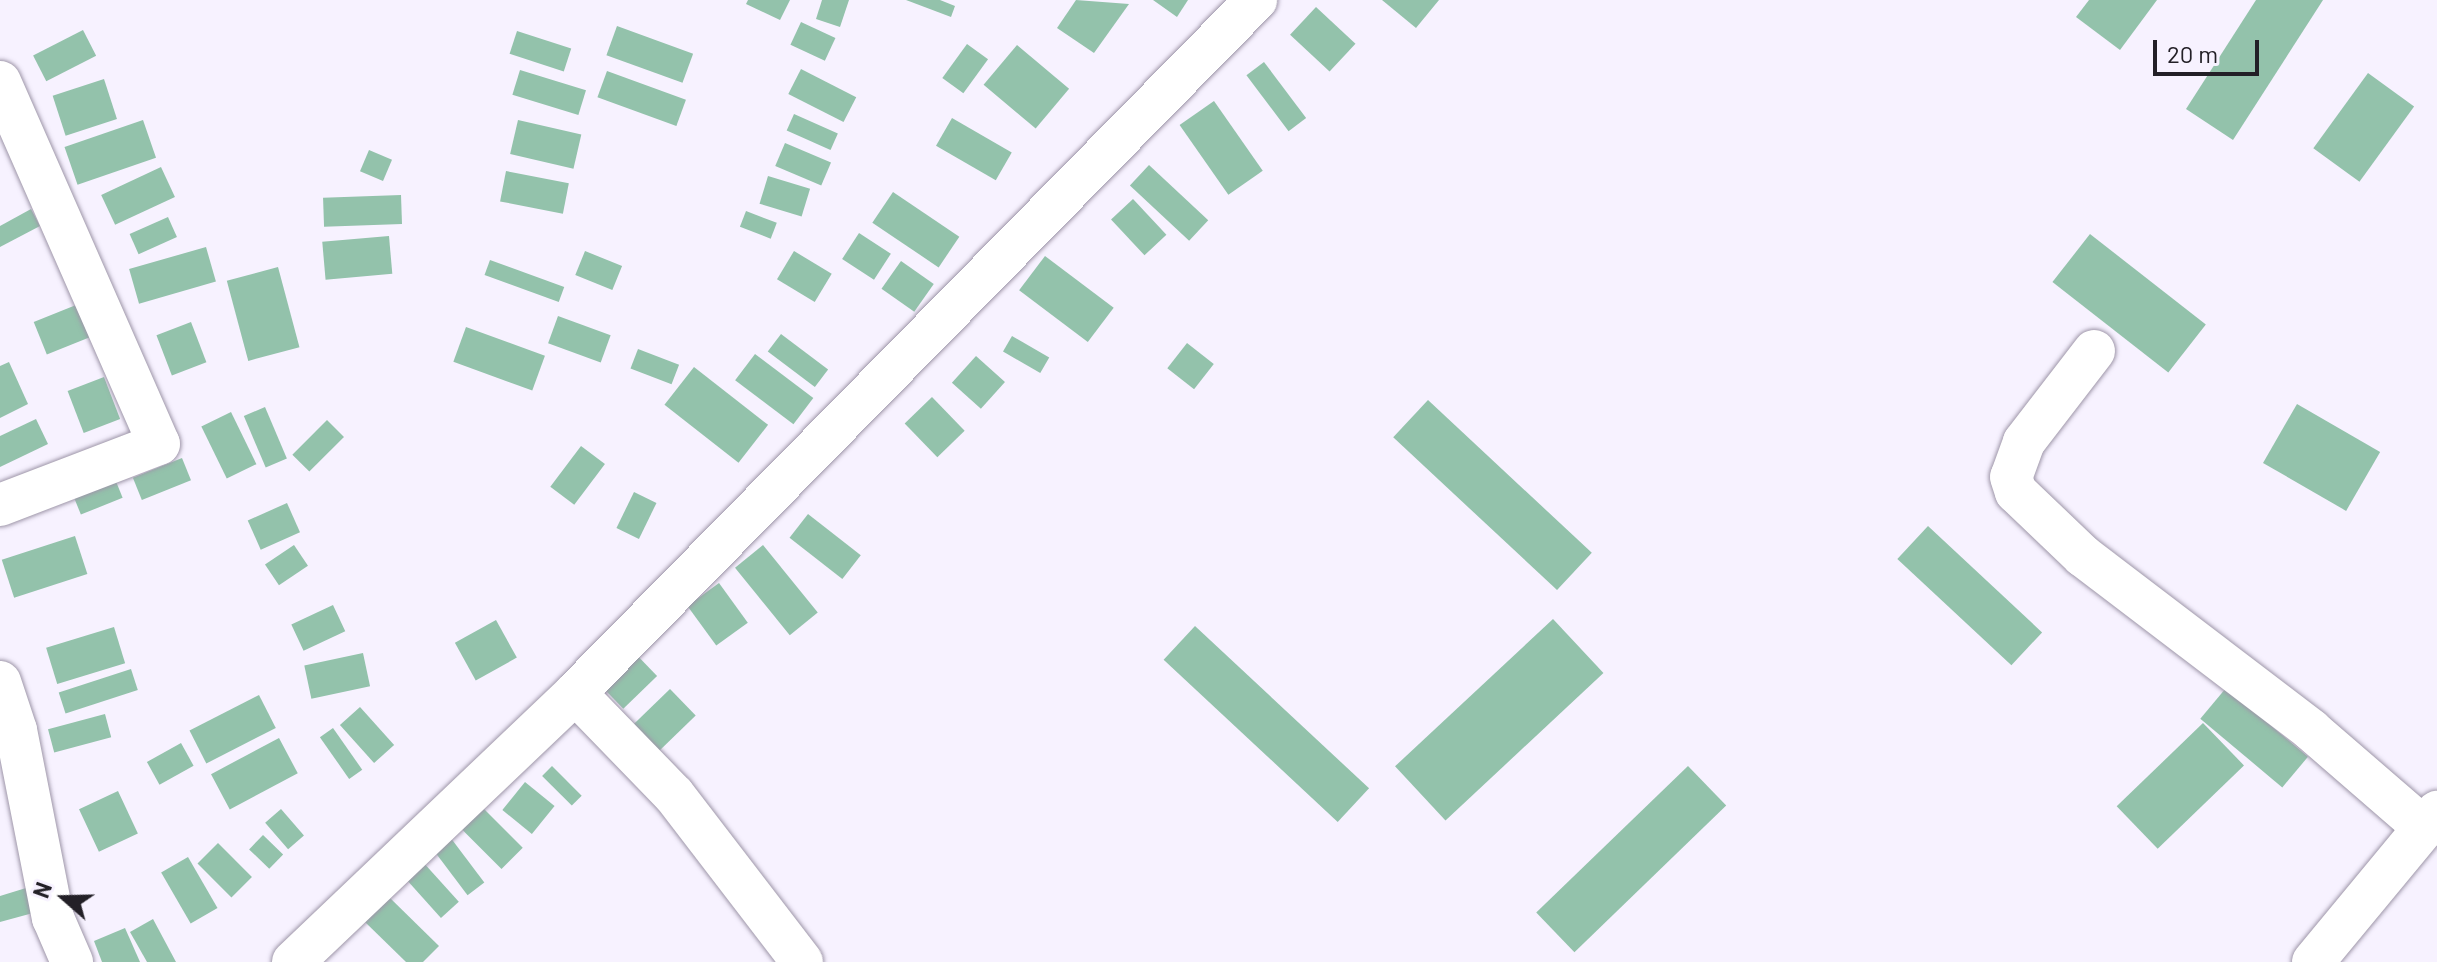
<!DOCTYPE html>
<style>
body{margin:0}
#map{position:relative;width:2437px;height:962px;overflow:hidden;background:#f7f2ff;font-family:Barlow,sans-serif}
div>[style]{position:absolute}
.building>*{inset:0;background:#93c2ab;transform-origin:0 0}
.roads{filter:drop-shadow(0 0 2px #9e96a9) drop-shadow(0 0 2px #9e96a9)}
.street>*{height:42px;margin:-21px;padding:0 21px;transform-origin:21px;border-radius:21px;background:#fff}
span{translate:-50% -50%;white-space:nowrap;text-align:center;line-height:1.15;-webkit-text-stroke:8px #f7f2ff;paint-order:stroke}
.north{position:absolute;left:24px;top:858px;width:80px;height:80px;-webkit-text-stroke:6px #f7f2ff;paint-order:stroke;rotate:290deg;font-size:22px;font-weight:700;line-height:32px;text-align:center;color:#232027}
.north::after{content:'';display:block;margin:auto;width:28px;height:36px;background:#232027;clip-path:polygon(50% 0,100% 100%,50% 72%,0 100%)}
.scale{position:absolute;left:2153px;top:40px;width:106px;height:36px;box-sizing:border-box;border:4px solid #232027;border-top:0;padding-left:10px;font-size:24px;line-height:28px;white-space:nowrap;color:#232027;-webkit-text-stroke:6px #f7f2ff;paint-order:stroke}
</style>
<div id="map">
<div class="building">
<i style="clip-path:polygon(748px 0,790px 0,780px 20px,746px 4px)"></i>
<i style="clip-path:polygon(822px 0,849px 0,840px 27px,816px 19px)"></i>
<i style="clip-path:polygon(906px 0,940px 0,955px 6px,951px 17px)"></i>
<i style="clip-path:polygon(1076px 0,1129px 4px,1094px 53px,1057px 28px)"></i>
<i style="clip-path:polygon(1153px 0,1188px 0,1177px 17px)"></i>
<i style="clip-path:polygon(1382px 0,1439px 0,1416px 28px)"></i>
<i style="clip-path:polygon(2089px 0,2157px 0,2120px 50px,2076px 17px)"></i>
<i style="clip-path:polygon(2256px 0,2323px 0,2233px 140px,2186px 109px)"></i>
<i style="left:1316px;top:7px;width:54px;height:38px;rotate:43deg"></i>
<i style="left:801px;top:22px;width:38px;height:25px;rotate:25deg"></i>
<i style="left:617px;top:26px;width:81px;height:31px;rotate:20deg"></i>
<i style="left:83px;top:30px;width:29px;height:56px;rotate:63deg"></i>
<i style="left:517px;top:31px;width:57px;height:24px;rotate:18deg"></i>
<i style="left:967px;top:44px;width:26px;height:42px;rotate:36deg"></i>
<i style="left:1017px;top:45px;width:68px;height:52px;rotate:40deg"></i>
<i style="left:1264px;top:62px;width:70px;height:22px;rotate:53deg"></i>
<i style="left:801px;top:69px;width:62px;height:28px;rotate:27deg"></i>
<i style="left:520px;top:70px;width:69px;height:26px;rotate:17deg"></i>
<i style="left:607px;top:71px;width:84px;height:28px;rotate:20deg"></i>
<i style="left:2368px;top:73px;width:57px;height:93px;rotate:36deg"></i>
<i style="left:104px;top:79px;width:42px;height:54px;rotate:72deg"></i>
<i style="left:1214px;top:101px;width:85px;height:42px;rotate:55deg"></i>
<i style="left:794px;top:114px;width:48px;height:18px;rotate:24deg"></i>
<i style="left:952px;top:118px;width:69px;height:32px;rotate:30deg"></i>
<i style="left:143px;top:120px;width:40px;height:83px;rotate:71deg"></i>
<i style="left:518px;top:120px;width:65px;height:35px;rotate:13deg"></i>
<i style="left:785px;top:143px;width:50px;height:25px;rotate:23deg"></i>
<i style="left:369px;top:150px;width:25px;height:23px;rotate:23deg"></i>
<i style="left:1149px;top:165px;width:81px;height:28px;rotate:43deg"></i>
<i style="left:161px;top:167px;width:33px;height:66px;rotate:65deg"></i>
<i style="left:506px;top:171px;width:64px;height:31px;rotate:11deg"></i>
<i style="left:768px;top:176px;width:44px;height:29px;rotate:17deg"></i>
<i style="left:893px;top:192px;width:80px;height:37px;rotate:34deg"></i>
<i style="left:401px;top:195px;width:29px;height:78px;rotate:88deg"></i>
<i style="left:1133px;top:199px;width:49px;height:30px;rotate:47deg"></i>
<i style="clip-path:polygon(31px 209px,40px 226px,0 247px,0 226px)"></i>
<i style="left:746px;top:211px;width:33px;height:17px;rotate:21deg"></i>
<i style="left:168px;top:217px;width:22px;height:42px;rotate:66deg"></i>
<i style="left:859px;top:233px;width:38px;height:31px;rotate:33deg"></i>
<i style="left:2090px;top:234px;width:147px;height:61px;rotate:38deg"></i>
<i style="left:389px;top:236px;width:38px;height:67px;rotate:85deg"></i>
<i style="left:206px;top:247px;width:36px;height:80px;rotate:74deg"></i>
<i style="left:585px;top:251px;width:40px;height:26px;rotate:22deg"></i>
<i style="left:794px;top:251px;width:44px;height:33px;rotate:31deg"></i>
<i style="left:1045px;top:256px;width:86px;height:43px;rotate:37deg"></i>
<i style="left:490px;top:260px;width:79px;height:16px;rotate:20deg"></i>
<i style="left:901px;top:261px;width:40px;height:34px;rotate:35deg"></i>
<i style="left:278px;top:267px;width:83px;height:53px;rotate:75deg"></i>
<i style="left:81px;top:303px;width:35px;height:51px;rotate:68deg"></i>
<i style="left:558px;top:316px;width:56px;height:29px;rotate:20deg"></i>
<i style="left:191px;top:322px;width:43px;height:37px;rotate:69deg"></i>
<i style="left:466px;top:327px;width:84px;height:37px;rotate:20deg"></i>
<i style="left:781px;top:334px;width:59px;height:22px;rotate:37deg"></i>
<i style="left:1012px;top:336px;width:43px;height:18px;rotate:30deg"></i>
<i style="left:1187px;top:343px;width:34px;height:32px;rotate:38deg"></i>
<i style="left:638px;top:349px;width:44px;height:21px;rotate:21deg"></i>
<i style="left:755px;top:354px;width:73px;height:33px;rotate:37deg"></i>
<i style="left:976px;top:356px;width:39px;height:36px;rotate:42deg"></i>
<i style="clip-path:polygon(9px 362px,28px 404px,0 418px,0 366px)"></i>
<i style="left:694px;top:367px;width:94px;height:48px;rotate:38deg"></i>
<i style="left:104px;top:377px;width:45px;height:39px;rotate:69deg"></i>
<i style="left:932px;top:397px;width:47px;height:38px;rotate:46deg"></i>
<i style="left:1428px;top:400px;width:224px;height:51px;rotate:43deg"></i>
<i style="left:2297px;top:404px;width:96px;height:68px;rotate:30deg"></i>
<i style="left:265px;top:407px;width:56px;height:23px;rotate:67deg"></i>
<i style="left:231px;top:412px;width:58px;height:33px;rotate:64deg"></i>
<i style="clip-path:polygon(36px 419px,48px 444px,0 467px,0 436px)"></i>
<i style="left:327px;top:420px;width:24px;height:49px;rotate:45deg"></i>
<i style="left:581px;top:446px;width:30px;height:51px;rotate:37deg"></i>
<i style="left:182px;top:458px;width:24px;height:53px;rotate:68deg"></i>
<i style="left:111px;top:469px;width:31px;height:45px;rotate:68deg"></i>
<i style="left:634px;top:492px;width:25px;height:40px;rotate:26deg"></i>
<i style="left:287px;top:503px;width:32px;height:43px;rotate:66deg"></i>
<i style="left:808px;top:514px;width:67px;height:30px;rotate:38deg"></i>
<i style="left:1928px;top:526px;width:156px;height:45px;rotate:43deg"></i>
<i style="left:75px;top:536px;width:40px;height:77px;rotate:72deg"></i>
<i style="left:294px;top:545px;width:25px;height:35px;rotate:56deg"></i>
<i style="left:763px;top:545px;width:87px;height:36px;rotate:51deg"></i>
<i style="left:719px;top:583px;width:49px;height:39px;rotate:54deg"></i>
<i style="left:333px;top:605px;width:29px;height:46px;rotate:65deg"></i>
<i style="left:1553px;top:619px;width:74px;height:216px;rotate:47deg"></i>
<i style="left:496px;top:620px;width:43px;height:47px;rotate:61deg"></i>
<i style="left:1195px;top:626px;width:238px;height:46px;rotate:43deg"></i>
<i style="left:114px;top:627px;width:38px;height:71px;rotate:73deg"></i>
<i style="left:630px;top:648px;width:39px;height:47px;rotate:46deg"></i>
<i style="left:363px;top:653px;width:34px;height:60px;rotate:78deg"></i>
<i style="left:131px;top:669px;width:22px;height:76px;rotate:72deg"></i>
<i style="left:2226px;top:688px;width:107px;height:40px;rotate:40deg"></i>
<i style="left:670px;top:689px;width:37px;height:56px;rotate:46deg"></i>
<i style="left:259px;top:695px;width:37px;height:78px;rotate:63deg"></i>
<i style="left:360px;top:707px;width:51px;height:27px;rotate:48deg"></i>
<i style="left:105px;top:714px;width:24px;height:59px;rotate:75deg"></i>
<i style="left:2203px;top:723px;width:59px;height:120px;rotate:46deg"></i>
<i style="left:333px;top:728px;width:51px;height:16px;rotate:55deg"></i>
<i style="left:279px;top:738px;width:40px;height:77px;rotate:62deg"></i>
<i style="left:181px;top:743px;width:26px;height:39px;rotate:61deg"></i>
<i style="left:552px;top:766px;width:42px;height:14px;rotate:45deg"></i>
<i style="left:1688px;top:766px;width:55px;height:211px;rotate:46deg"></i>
<i style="left:525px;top:782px;width:38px;height:36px;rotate:39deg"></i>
<i style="left:118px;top:791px;width:47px;height:43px;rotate:65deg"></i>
<i style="left:481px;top:806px;width:59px;height:30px;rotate:45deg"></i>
<i style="left:281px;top:809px;width:35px;height:21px;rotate:49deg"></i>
<i style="left:447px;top:833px;width:62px;height:21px;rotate:53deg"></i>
<i style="left:263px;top:835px;width:28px;height:20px;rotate:44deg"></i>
<i style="left:218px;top:843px;width:48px;height:29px;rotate:45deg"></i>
<i style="left:188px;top:857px;width:59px;height:31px;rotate:60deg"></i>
<i style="left:422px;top:861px;width:55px;height:24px;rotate:48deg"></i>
<i style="clip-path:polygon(26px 888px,33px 913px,0 922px,0 896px)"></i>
<i style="clip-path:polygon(389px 897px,439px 946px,423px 962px,406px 962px,365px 922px)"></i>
<i style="clip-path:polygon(153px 919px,176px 962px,147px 962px,130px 932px)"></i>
<i style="clip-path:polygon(125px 928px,140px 962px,102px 962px,94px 941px)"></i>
</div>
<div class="roads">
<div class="street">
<i style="left:0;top:82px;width:395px;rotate:66.3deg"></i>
<i style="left:159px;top:444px;width:170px;rotate:159deg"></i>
<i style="left:2094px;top:351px;width:115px;rotate:127.6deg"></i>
<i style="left:2024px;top:442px;width:37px;rotate:110deg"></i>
<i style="left:2011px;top:477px;width:16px;rotate:72deg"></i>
<i style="left:2016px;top:492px;width:93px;rotate:43.7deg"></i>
<i style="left:2083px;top:556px;width:287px;rotate:37.3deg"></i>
<i style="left:2311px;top:730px;width:150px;rotate:40.9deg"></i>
<i style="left:0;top:682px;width:51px;rotate:71.6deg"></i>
<i style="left:16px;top:730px;width:192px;rotate:78.9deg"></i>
<i style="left:53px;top:918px;width:48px;rotate:66.6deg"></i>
<i style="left:575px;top:693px;width:142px;rotate:45.9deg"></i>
<i style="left:674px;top:795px;width:210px;rotate:52.5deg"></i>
<i style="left:293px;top:962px;width:390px;rotate:-43.6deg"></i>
<i style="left:575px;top:693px;width:972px;rotate:-45.5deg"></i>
<i style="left:2313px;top:962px;width:195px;rotate:-50.4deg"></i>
</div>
</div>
<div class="north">N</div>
<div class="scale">20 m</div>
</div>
